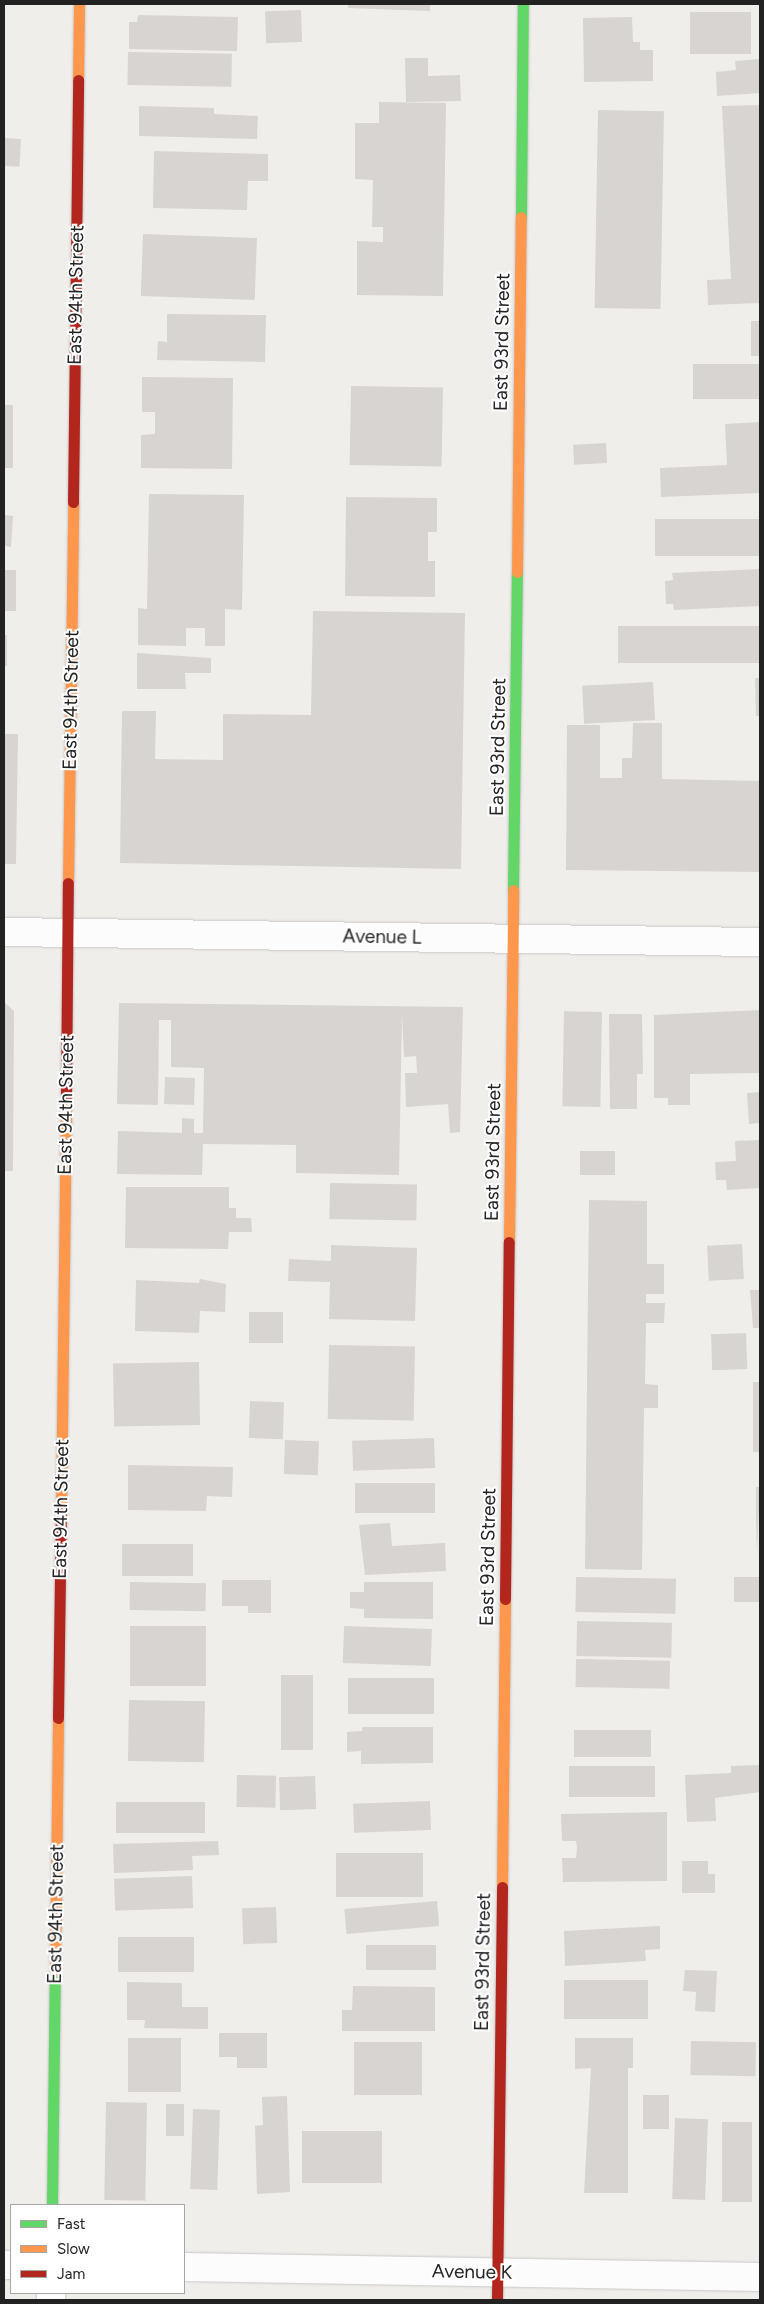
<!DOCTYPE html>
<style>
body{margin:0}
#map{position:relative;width:764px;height:2304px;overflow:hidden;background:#f0eeeb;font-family:Figtree,sans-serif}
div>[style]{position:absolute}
.building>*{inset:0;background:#d7d4d2;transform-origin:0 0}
.roads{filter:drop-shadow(0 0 1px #c9c8c7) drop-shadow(0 0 1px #c9c8c7)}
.street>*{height:28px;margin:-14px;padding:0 14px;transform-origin:14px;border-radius:14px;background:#fdfcfc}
.fast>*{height:11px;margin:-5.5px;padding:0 5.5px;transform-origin:5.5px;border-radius:5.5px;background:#63d668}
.slow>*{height:11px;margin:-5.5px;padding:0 5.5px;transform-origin:5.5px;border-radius:5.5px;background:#ff974d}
.jam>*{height:11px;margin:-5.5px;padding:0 5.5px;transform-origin:5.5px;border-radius:5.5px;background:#b3261e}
span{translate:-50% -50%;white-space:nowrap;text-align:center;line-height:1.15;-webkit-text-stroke:4px #fff;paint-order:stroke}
.street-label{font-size:19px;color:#222}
.frame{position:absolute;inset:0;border:5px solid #222;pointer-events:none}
.legend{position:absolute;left:10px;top:2204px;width:175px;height:90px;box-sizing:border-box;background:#fff;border:1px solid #a7a7a7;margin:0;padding:6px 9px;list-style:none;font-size:15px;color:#222}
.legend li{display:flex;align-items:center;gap:10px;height:25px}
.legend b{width:25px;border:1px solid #a7a7a7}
</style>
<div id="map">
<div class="building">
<i style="clip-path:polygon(348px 4px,430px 4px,430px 11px,348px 8px)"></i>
<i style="left:301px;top:10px;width:32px;height:36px;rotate:88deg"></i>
<i style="left:751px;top:12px;width:42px;height:61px;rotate:90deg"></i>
<i style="clip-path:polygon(138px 15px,238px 17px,237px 51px,129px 49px,129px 22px,137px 22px)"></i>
<i style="clip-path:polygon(632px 17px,633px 42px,640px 42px,640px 50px,653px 50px,653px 81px,584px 82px,583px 18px)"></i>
<i style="left:128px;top:52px;width:104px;height:33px;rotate:1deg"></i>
<i style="clip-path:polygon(405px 58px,428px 58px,428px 76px,460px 75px,461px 101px,406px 102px)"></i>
<i style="clip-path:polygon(760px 59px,760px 93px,717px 96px,716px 72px,736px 70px,735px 61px)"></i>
<i style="clip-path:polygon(379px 102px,446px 103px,443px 296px,357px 295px,357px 241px,383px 242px,383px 227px,372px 227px,373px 180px,355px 179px,355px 123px,379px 123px)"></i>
<i style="clip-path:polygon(760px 105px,760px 303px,708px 305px,707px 280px,731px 279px,722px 106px)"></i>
<i style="clip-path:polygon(139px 106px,214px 108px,214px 114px,258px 116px,257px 139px,139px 136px)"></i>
<i style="left:598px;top:110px;width:66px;height:198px;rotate:1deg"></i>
<i style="left:4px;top:138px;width:17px;height:28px;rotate:3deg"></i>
<i style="clip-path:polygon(154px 151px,268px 154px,268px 181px,248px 181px,247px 210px,153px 208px)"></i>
<i style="left:143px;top:234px;width:114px;height:62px;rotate:2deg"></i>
<i style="clip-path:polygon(167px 314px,266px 315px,265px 362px,157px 360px,158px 341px,167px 342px)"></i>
<i style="left:751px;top:321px;width:9px;height:35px"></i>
<i style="left:760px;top:364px;width:35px;height:67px;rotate:90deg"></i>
<i style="clip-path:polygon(142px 377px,233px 378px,232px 469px,141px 468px,141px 435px,155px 434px,155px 412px,142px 412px)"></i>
<i style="left:351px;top:386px;width:92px;height:79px;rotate:1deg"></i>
<i style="left:4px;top:405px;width:9px;height:63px"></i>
<i style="clip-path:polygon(760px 422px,760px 493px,661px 497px,660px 468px,727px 465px,725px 424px)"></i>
<i style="left:606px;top:443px;width:20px;height:33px;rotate:87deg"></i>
<i style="clip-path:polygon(149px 494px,244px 495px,242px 610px,225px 609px,225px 646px,205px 646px,205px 628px,186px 628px,186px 646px,138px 645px,138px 608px,147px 609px)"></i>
<i style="clip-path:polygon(346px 497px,437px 498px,437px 532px,428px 532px,428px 561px,435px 561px,435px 597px,345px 596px)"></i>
<i style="clip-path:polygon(4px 515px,13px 516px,11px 547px,4px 546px)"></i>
<i style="left:760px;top:519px;width:37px;height:105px;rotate:90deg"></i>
<i style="clip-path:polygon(760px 569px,760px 606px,674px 610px,673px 604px,666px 604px,665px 581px,673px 580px,672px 573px)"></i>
<i style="left:4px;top:570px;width:12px;height:41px"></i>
<i style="clip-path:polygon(313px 611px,465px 613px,461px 869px,120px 863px,122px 711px,156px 711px,155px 759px,223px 760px,223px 714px,311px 715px)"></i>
<i style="left:760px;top:626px;width:37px;height:142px;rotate:90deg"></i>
<i style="left:4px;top:635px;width:3px;height:31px"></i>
<i style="clip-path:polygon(137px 653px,211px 658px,211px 673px,185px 673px,186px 689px,137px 689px)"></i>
<i style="clip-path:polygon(755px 678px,760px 678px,760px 716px,756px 716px)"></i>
<i style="left:653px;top:682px;width:38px;height:71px;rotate:87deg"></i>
<i style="clip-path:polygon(633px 723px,662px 723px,662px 779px,760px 781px,760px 872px,566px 870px,567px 725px,600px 725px,600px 778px,622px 778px,622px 758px,632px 758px)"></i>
<i style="clip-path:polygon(4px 734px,18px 734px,16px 864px,4px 864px)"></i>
<i style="clip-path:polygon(4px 1002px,14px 1011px,13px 1171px,4px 1171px)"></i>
<i style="clip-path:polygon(119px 1003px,463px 1007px,460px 1132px,450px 1133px,448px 1104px,406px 1107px,405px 1073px,417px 1073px,416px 1056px,404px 1057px,402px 1014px,399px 1175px,296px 1173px,296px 1145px,203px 1144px,202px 1175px,117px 1174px,118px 1131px,182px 1133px,182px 1118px,194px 1119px,194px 1133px,203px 1133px,204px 1068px,171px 1067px,171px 1020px,159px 1020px,158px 1105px,117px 1104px)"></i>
<i style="clip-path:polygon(760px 1010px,760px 1073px,690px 1074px,690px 1105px,668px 1105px,668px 1098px,654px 1098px,654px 1015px)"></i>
<i style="left:602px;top:1012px;width:95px;height:38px;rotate:91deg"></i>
<i style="clip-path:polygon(609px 1014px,642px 1014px,643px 1074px,637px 1074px,637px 1109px,610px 1109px)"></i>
<i style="left:165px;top:1077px;width:30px;height:27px;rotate:2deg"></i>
<i style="clip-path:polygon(760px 1092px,760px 1123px,749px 1124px,747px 1093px)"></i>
<i style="clip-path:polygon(760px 1140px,760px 1188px,727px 1190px,726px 1180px,716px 1180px,715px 1162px,736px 1161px,735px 1141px)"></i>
<i style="left:615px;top:1151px;width:24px;height:35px;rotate:90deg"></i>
<i style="left:330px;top:1183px;width:87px;height:36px;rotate:1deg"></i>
<i style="clip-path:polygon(126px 1187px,229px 1187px,229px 1208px,236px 1208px,236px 1218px,251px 1218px,252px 1232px,229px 1232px,228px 1249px,125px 1248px)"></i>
<i style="clip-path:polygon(589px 1200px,647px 1201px,647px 1264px,664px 1264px,664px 1294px,646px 1294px,646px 1303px,665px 1303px,664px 1323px,646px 1323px,645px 1384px,658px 1385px,658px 1408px,644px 1408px,642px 1570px,585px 1569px)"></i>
<i style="left:742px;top:1244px;width:35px;height:35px;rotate:87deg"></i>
<i style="clip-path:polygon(331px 1245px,417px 1248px,415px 1321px,329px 1319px,330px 1282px,288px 1281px,289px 1259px,331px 1261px)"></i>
<i style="clip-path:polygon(200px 1279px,226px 1284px,225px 1312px,200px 1311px,199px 1333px,135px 1331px,136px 1280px,199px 1283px)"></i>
<i style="clip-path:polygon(750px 1290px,760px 1290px,760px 1328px,753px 1328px)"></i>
<i style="left:249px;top:1312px;width:34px;height:31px"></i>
<i style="left:746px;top:1333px;width:36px;height:35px;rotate:88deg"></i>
<i style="left:329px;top:1345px;width:86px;height:74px;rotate:1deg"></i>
<i style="left:199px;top:1362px;width:63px;height:86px;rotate:89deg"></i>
<i style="left:753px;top:1382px;width:7px;height:70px"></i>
<i style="left:250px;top:1401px;width:34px;height:37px;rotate:2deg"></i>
<i style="left:434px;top:1438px;width:30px;height:82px;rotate:88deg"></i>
<i style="left:285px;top:1440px;width:34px;height:34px;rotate:2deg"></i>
<i style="clip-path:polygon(128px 1465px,233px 1467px,232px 1497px,207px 1496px,206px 1511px,128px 1510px)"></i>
<i style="left:355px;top:1483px;width:80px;height:30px"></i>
<i style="clip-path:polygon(756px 1487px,760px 1487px,757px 1554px,756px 1520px)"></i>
<i style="clip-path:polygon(390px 1523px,392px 1546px,445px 1543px,446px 1571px,365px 1575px,359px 1525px)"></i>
<i style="left:122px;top:1544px;width:71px;height:32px"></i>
<i style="left:576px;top:1577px;width:100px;height:35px;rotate:1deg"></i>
<i style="left:760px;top:1577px;width:25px;height:26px;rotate:90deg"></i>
<i style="clip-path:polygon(222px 1580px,271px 1580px,271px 1613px,248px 1613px,248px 1606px,222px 1606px)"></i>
<i style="left:130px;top:1582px;width:76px;height:28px;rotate:1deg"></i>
<i style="clip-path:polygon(364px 1582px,433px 1582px,433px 1619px,364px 1618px,364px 1609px,350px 1608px,350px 1592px,364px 1592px)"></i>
<i style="left:577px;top:1621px;width:95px;height:35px;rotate:1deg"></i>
<i style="left:130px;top:1626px;width:76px;height:60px"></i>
<i style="left:432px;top:1629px;width:37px;height:88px;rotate:92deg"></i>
<i style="left:576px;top:1659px;width:94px;height:28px;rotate:1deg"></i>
<i style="left:281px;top:1675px;width:32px;height:75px"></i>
<i style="left:434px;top:1678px;width:36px;height:86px;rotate:90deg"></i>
<i style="left:129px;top:1700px;width:76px;height:61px;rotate:1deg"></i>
<i style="clip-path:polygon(362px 1727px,433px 1727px,433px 1763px,361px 1764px,361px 1751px,347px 1752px,347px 1732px,362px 1731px)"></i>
<i style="left:574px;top:1730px;width:77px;height:27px"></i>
<i style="clip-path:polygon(759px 1765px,760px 1792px,715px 1798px,716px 1821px,687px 1822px,685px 1775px,731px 1773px,731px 1766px)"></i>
<i style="left:655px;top:1766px;width:31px;height:86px;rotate:90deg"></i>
<i style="left:237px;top:1775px;width:39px;height:32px;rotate:1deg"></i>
<i style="left:315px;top:1776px;width:33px;height:36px;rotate:88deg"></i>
<i style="left:430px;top:1801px;width:29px;height:77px;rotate:88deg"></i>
<i style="left:116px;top:1802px;width:89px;height:31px"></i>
<i style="clip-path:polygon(667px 1812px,667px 1881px,563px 1882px,562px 1858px,576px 1858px,577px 1848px,576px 1841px,562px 1841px,561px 1814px)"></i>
<i style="clip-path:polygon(218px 1841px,219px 1855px,192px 1856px,193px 1870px,114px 1873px,113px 1844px)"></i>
<i style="left:423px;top:1853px;width:44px;height:87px;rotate:90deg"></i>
<i style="clip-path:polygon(682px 1861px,708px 1861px,708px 1874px,715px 1874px,715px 1893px,682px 1893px)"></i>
<i style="left:192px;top:1876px;width:32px;height:78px;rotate:88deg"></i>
<i style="left:437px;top:1901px;width:25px;height:93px;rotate:85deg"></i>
<i style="left:276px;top:1907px;width:36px;height:34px;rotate:88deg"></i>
<i style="clip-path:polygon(660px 1926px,660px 1949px,645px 1950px,646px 1961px,565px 1966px,564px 1931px)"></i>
<i style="left:118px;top:1937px;width:76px;height:35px"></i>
<i style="left:436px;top:1945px;width:25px;height:70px;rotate:90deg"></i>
<i style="clip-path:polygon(685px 1970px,717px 1971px,715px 2012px,695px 2011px,696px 1992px,683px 1991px)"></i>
<i style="left:564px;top:1980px;width:84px;height:39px"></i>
<i style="clip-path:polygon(127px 1982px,182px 1983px,182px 2007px,208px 2007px,208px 2029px,144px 2028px,145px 2020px,127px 2020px)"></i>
<i style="clip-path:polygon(353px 1986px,435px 1987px,435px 2031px,342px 2031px,342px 2010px,352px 2010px)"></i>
<i style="clip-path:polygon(219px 2033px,267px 2033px,267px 2068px,237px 2068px,237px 2057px,219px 2057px)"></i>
<i style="left:128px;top:2038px;width:53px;height:54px"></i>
<i style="clip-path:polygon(575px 2038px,633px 2038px,633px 2068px,628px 2068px,628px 2193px,584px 2193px,591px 2068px,575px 2069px)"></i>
<i style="left:691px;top:2041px;width:65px;height:34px;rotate:1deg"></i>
<i style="left:354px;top:2042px;width:68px;height:53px"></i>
<i style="left:643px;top:2095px;width:26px;height:34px"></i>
<i style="clip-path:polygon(287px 2096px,290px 2192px,257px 2194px,255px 2126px,263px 2125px,262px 2097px)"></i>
<i style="left:106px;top:2102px;width:41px;height:98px;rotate:1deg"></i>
<i style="left:166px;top:2104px;width:18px;height:32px"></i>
<i style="left:193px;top:2109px;width:27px;height:80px;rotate:2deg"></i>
<i style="left:675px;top:2118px;width:33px;height:81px;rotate:2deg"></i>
<i style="left:722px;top:2122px;width:30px;height:80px"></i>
<i style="left:302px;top:2131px;width:80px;height:52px"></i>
</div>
<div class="roads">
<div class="street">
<i style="left:4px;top:932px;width:756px;rotate:0.76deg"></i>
<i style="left:4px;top:2265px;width:7px"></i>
<i style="left:184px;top:2267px;width:576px;rotate:0.99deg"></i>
<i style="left:51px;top:2300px;width:7px;rotate:-90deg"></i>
</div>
<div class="fast">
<i style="left:521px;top:217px;width:213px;rotate:-89.5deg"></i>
<i style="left:513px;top:890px;width:318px;rotate:-89.3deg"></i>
<i style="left:52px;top:2205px;width:235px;rotate:-89.3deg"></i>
</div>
<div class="slow">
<i style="left:78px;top:80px;width:76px;rotate:-89.2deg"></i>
<i style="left:517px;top:572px;width:355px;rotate:-89.4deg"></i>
<i style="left:68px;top:883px;width:381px;rotate:-89.2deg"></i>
<i style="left:509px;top:1242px;width:352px;rotate:-89.3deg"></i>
<i style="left:61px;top:1512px;width:416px;rotate:-89.3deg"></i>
<i style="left:502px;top:1887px;width:288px;rotate:-89.4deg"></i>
<i style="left:55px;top:1970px;width:252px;rotate:-89.3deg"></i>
</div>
<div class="jam">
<i style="left:73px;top:502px;width:422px;rotate:-89.3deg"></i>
<i style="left:66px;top:1096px;width:213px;rotate:-89.5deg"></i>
<i style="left:505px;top:1599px;width:357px;rotate:-89.4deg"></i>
<i style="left:58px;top:1718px;width:206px;rotate:-89.2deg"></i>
<i style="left:497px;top:2300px;width:413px;rotate:-89.3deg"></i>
</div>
</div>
<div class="street-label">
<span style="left:76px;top:295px;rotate:-89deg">East 94th Street</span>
<span style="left:502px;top:342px;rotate:-89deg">East 93rd Street</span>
<span style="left:71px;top:700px;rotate:-89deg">East 94th Street</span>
<span style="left:498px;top:747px;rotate:-89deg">East 93rd Street</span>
<span style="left:382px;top:937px;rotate:1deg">Avenue L</span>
<span style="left:66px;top:1105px;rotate:-89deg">East 94th Street</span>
<span style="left:493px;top:1152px;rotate:-89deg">East 93rd Street</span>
<span style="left:61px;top:1509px;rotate:-89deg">East 94th Street</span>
<span style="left:488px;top:1557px;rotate:-89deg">East 93rd Street</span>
<span style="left:56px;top:1914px;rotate:-89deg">East 94th Street</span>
<span style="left:483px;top:1962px;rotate:-89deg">East 93rd Street</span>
<span style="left:472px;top:2272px;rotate:1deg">Avenue K</span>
</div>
<div class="frame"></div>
<ul class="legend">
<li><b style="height:6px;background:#63d668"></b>Fast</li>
<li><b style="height:6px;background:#ff974d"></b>Slow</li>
<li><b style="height:6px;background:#b3261e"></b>Jam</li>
</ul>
</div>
